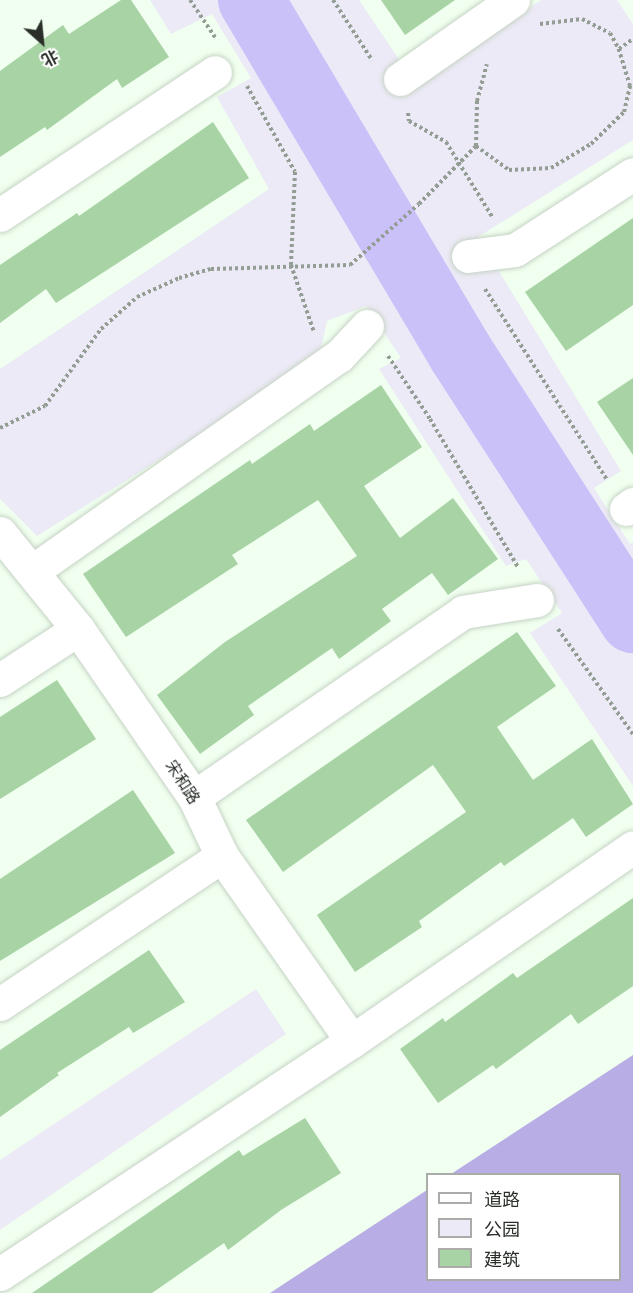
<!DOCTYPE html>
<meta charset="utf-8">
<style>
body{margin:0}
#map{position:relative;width:633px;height:1293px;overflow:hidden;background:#f0ffef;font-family:Lato,"Noto Sans SC",sans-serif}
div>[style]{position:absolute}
.green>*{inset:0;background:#eceaf6}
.forest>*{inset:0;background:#b8aee5}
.river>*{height:66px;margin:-33px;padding:0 33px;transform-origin:33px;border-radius:33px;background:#cbc1f9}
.building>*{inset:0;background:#a7d3a5}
.path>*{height:4px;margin-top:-2px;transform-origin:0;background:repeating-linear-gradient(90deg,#939d93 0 3px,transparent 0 6px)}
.roads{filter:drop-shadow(0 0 2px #c6d3c5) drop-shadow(0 0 2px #c6d3c5)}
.minor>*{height:33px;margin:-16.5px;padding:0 16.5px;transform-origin:16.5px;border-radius:16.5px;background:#fff}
span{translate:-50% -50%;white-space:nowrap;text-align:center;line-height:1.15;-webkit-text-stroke:4.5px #fff;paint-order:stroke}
.street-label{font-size:16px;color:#2a2f2a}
.legend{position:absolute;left:426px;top:1173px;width:195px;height:108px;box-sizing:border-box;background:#fff;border:2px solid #aaacaa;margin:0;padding:8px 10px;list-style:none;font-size:18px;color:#2a2f2a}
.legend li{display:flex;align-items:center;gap:12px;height:30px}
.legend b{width:30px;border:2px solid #aaacaa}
.north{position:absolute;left:12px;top:12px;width:60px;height:60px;-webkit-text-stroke:4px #fff;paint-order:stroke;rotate:153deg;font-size:16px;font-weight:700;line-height:24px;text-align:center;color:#2a2f2a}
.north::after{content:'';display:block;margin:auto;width:21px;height:27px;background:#2a2f2a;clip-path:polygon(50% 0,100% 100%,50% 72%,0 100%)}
</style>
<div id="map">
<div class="green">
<i style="clip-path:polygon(150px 0,359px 0,417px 86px,541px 0,617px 0,633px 24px,633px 140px,478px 237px,621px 471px,594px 488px,630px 544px,633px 542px,633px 786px,530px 633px,562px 613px,526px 559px,506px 566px,379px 369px,401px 358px,366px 306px,327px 321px,318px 361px,37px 536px,0 499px,0 369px,269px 189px,217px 97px,251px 78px,212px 14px,171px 34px)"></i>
<i style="clip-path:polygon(256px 989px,286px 1034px,0 1230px,0 1160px)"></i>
</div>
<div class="forest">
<i style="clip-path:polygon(633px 1055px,633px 1293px,270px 1293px,427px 1190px,428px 1280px,620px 1280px,620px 1174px,451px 1174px)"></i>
</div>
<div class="river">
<i style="left:251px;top:0;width:409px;rotate:59.3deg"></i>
<i style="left:460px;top:352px;width:319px;rotate:57.2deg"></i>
</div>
<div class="building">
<i style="clip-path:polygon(121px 0,131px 0,169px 57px,122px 88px,117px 79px,47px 130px,45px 127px,0 157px,0 71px,63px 25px,69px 34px)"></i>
<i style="clip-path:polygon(381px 0,455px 0,405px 35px)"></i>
<i style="clip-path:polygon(213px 122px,249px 178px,56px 303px,46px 289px,0 323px,0 265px,77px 213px,79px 216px)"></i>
<i style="clip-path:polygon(633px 218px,633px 305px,566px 351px,525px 292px)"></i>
<i style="clip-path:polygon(633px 378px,633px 455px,597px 402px)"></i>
<i style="clip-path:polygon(381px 385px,422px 447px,364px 486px,400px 538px,453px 498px,498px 559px,448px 595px,432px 573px,382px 609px,391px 621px,339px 659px,332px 648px,248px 706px,254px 715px,200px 754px,157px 695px,225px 642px,357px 556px,318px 500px,232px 555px,238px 564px,126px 637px,83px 574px,250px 460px,252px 464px,310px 424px,314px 431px)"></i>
<i style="clip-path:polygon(517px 632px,556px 686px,497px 727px,533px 780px,592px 739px,633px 804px,586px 837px,573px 818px,504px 866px,501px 862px,419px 921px,422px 927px,355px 972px,317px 915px,466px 812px,433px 765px,283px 872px,246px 820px)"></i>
<i style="clip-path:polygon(57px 680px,96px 739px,0 799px,0 717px)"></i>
<i style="clip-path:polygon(133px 790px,175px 853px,0 961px,0 879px)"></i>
<i style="clip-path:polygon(633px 898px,633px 986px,578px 1024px,571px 1014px,496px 1069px,493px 1065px,438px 1103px,400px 1049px,443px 1018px,445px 1022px,513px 973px,517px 978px)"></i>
<i style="clip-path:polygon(149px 950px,185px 1002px,133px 1033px,129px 1027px,57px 1073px,59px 1075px,0 1117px,0 1050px)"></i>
<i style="clip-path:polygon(305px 1118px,341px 1173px,281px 1210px,228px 1250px,224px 1243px,152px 1293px,32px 1293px,239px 1150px,243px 1156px)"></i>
</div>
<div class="path">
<i style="left:190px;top:0;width:45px;rotate:56deg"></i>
<i style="left:333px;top:0;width:72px;rotate:57deg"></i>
<i style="left:540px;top:24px;width:42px;rotate:-6.8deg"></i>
<i style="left:582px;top:19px;width:31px;rotate:27deg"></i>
<i style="left:610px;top:33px;width:18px;rotate:61deg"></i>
<i style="left:247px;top:86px;width:98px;rotate:60.8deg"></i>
<i style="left:295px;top:172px;width:93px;rotate:92.5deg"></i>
<i style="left:291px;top:265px;width:71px;rotate:71.1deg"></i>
<i style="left:408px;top:113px;width:8px;rotate:83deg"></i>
<i style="left:409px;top:121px;width:43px;rotate:29.6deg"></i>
<i style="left:446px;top:142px;width:89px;rotate:58.3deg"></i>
<i style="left:476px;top:146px;width:45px;rotate:-88.7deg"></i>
<i style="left:477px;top:101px;width:38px;rotate:-75deg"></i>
<i style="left:485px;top:289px;width:227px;rotate:57.4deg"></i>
<i style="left:388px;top:356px;width:76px;rotate:56.3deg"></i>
<i style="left:430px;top:419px;width:172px;rotate:59.3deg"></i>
<i style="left:0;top:428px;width:50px;rotate:-26.1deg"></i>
<i style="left:45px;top:406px;width:95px;rotate:-54deg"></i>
<i style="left:101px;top:329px;width:48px;rotate:-41.6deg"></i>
<i style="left:137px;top:297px;width:46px;rotate:-24.3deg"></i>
<i style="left:179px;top:278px;width:33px;rotate:-16deg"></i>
<i style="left:211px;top:269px;width:139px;rotate:-1.6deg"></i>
<i style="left:350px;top:265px;width:92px;rotate:-41.5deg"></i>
<i style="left:419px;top:204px;width:81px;rotate:-45.5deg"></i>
<i style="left:476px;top:146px;width:41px;rotate:36deg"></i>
<i style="left:509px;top:170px;width:42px;rotate:-2.7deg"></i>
<i style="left:551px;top:168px;width:47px;rotate:-31deg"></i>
<i style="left:591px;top:144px;width:46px;rotate:-44.1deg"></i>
<i style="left:624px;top:112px;width:27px;rotate:-77deg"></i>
<i style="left:630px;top:86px;width:39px;rotate:-107deg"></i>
<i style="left:619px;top:49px;width:17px;rotate:-36deg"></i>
<i style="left:558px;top:629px;width:129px;rotate:54.5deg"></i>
</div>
<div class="roads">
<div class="minor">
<i style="left:400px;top:79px;width:138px;rotate:-35deg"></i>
<i style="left:0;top:215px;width:258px;rotate:-33.6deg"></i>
<i style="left:468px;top:256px;width:47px;rotate:-7.3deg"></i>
<i style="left:515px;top:250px;width:140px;rotate:-32.8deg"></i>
<i style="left:626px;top:509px;width:9px;rotate:-36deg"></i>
<i style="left:0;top:533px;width:124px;rotate:50.9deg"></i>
<i style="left:78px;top:629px;width:204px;rotate:55.4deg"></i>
<i style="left:194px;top:797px;width:65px;rotate:64.6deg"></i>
<i style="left:222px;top:856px;width:226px;rotate:54.9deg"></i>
<i style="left:34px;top:570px;width:373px;rotate:-35.1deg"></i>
<i style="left:339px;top:356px;width:41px;rotate:-47deg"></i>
<i style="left:0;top:680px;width:93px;rotate:-33.2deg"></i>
<i style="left:194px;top:797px;width:326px;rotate:-34.5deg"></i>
<i style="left:463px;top:612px;width:75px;rotate:-9.2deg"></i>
<i style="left:0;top:1004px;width:267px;rotate:-33.7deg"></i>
<i style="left:0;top:1274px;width:422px;rotate:-33.5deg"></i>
<i style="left:352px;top:1041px;width:341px;rotate:-34.6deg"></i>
</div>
</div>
<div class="street-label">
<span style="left:183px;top:782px;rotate:57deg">宋和路</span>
</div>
<ul class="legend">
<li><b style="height:8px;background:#fff"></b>道路</li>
<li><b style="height:16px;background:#eceaf6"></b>公园</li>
<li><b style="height:16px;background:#a7d3a5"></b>建筑</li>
</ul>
<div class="north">北</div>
</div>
